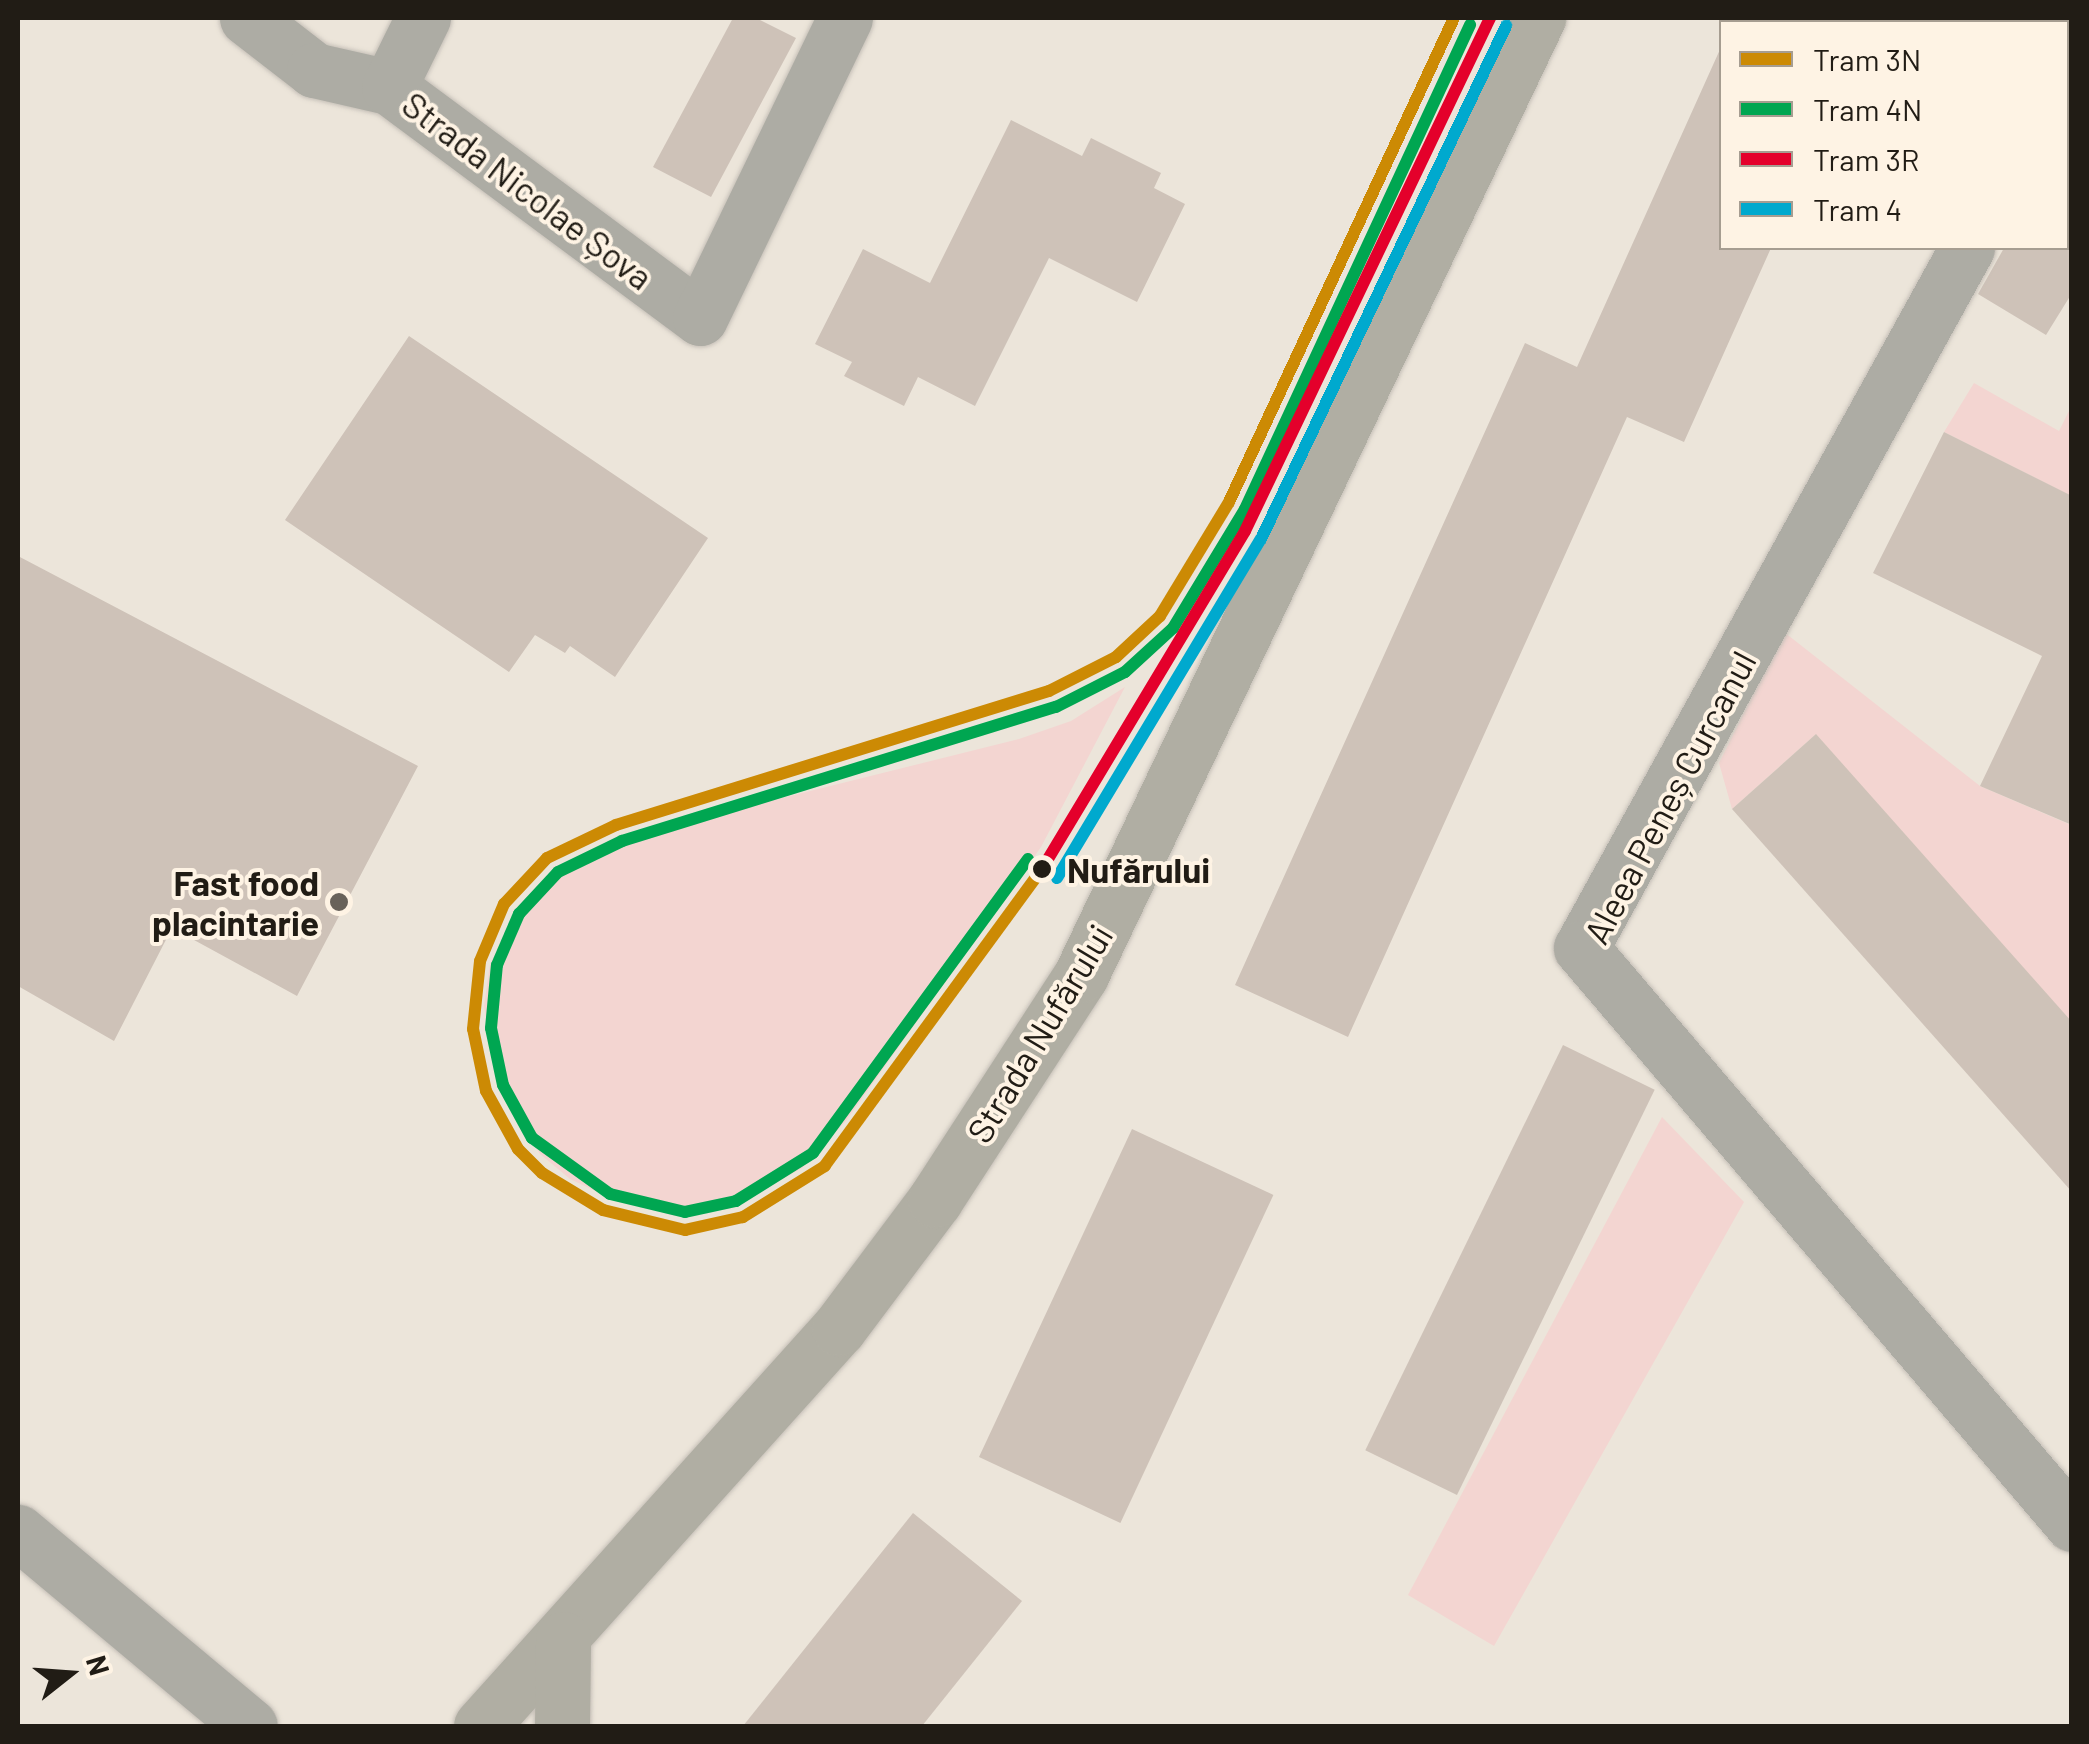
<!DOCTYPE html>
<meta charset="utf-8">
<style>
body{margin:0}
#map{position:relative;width:2089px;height:1744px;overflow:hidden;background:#ece5da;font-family:Barlow,sans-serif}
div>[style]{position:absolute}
.green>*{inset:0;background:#f3d5d1}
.building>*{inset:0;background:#cec2b8;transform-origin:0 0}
.roads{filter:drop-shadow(0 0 2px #c6c0b8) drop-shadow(0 0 2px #c6c0b8)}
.minor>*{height:55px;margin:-27.5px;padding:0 27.5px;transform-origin:27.5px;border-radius:27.5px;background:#adaca4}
.major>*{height:55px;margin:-27.5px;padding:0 27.5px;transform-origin:27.5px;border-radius:27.5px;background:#b0aea3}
.tram-1>*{height:12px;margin:-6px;padding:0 6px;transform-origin:6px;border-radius:6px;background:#cc8a04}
.tram-2>*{height:12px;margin:-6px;padding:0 6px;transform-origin:6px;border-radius:6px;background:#00a651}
.tram-3>*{height:12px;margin:-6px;padding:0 6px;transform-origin:6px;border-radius:6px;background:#e4002b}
.tram-4>*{height:12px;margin:-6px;padding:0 6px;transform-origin:6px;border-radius:6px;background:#00a9ce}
.dots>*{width:28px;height:28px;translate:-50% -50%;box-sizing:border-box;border:5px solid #fef3e4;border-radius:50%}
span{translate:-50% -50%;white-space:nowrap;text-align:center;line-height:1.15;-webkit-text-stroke:8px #fef3e4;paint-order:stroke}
.street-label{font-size:35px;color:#211c15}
.stop-label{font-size:35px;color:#211c15;font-weight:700}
.left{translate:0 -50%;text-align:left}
.poi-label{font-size:35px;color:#211c15;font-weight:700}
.right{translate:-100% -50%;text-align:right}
.frame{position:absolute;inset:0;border:20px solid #211c15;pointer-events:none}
.legend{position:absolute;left:1719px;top:20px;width:350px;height:230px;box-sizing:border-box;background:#fef3e4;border:2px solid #a69d91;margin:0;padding:12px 18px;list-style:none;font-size:30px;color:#211c15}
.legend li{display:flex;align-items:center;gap:20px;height:50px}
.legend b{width:50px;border:2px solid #a69d91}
.north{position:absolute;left:20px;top:1624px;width:100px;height:100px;-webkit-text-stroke:8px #fef3e4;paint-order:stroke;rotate:73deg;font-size:28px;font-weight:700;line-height:40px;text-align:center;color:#211c15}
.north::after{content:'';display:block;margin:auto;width:35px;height:45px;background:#211c15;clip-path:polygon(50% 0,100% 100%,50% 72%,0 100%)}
</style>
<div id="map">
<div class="green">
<i style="clip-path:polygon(1974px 383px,2059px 431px,2071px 407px,2071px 496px,1944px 432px)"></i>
<i style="clip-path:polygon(1784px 632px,1980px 786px,2071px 825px,2071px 1022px,1815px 735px,1732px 809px,1719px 763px)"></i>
<i style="clip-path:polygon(1125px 687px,1041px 847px,846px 1121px,802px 1168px,738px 1204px,675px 1216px,606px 1196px,570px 1179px,540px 1154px,499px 1089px,484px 1006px,490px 964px,521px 906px,548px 877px,610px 841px,1019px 739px,1071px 721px)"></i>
<i style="clip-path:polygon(1662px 1117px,1744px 1202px,1494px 1646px,1408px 1595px)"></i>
</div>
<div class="building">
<i style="clip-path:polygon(733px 18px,756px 18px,796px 38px,711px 197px,653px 167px)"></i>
<i style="clip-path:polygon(1722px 45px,1722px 248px,1771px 248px,1684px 442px,1627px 417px,1348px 1037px,1235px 985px,1525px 343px,1577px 367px)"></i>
<i style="clip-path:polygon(1011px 120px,1082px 156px,1091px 138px,1161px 173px,1154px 188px,1185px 204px,1137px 302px,1049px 258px,975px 406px,918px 377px,904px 406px,844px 376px,852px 362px,815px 344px,863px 249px,930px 283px)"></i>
<i style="clip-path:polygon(2004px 248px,2072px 248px,2072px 293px,2046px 335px,1978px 294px)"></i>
<i style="clip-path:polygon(409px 336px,708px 538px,615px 677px,570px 646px,565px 653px,535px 635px,509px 672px,285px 520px)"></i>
<i style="clip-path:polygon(1944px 432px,2072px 496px,2072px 825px,1980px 786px,2042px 656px,1873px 573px)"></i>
<i style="clip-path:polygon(18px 556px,418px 766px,297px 996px,172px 928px,114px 1041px,18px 986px)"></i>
<i style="clip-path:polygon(1816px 734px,2072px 1022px,2072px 1192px,1732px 809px)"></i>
<i style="left:1563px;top:1045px;width:102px;height:451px;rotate:26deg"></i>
<i style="left:1132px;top:1129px;width:156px;height:362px;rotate:25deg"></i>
<i style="clip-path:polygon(913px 1513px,1022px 1601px,922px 1726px,743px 1726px)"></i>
</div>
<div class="roads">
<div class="minor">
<i style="left:247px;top:18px;width:85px;rotate:37.8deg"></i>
<i style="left:314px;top:70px;width:77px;rotate:12.8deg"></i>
<i style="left:389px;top:87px;width:387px;rotate:36.6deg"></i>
<i style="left:700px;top:318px;width:333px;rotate:-64.2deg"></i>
<i style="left:2066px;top:67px;width:11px;rotate:-56deg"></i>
<i style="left:389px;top:87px;width:77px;rotate:-63.8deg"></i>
<i style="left:1967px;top:248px;width:799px;rotate:118.87deg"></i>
<i style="left:1581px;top:948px;width:757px;rotate:49.55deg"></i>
<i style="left:18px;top:1532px;width:302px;rotate:39.9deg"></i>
</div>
<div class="major">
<i style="left:481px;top:1726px;width:535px;rotate:-48.03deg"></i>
<i style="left:839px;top:1328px;width:160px;rotate:-53.1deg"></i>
<i style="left:935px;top:1200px;width:268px;rotate:-57deg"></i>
<i style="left:1081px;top:975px;width:1061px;rotate:-64.47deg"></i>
<i style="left:562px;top:1726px;width:87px;rotate:-89.3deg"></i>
</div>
</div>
<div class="tram-1">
<i style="left:1042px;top:869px;width:368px;rotate:126.2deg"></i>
<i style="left:825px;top:1166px;width:97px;rotate:148.1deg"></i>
<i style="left:743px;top:1217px;width:59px;rotate:167.4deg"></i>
<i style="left:685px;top:1230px;width:84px;rotate:-166.3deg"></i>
<i style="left:603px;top:1210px;width:71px;rotate:-148.8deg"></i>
<i style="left:542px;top:1173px;width:34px;rotate:-135deg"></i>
<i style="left:518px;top:1149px;width:66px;rotate:-118.9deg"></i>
<i style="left:486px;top:1091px;width:63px;rotate:-101.8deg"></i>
<i style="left:473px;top:1029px;width:68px;rotate:-84.1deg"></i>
<i style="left:480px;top:961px;width:62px;rotate:-67.2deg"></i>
<i style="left:504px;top:904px;width:63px;rotate:-46.9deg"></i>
<i style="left:547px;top:858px;width:76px;rotate:-25.6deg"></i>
<i style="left:616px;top:825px;width:453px;rotate:-17.2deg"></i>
<i style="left:1049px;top:691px;width:75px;rotate:-26.9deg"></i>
<i style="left:1116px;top:657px;width:60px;rotate:-43deg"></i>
<i style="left:1160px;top:616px;width:133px;rotate:-58.8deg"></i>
<i style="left:1229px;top:502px;width:534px;rotate:-65.07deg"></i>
</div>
<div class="tram-2">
<i style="left:1028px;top:859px;width:364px;rotate:126.2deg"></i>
<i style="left:813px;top:1153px;width:91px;rotate:148.1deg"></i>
<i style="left:736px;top:1201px;width:52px;rotate:167.8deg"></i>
<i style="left:685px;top:1212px;width:77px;rotate:-166.5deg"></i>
<i style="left:610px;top:1194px;width:96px;rotate:-144.3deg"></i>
<i style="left:532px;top:1138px;width:60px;rotate:-118.7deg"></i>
<i style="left:503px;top:1085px;width:58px;rotate:-101.9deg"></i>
<i style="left:491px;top:1028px;width:63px;rotate:-84.6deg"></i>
<i style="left:497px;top:965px;width:56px;rotate:-66.7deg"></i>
<i style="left:519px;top:914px;width:57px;rotate:-47.1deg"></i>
<i style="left:558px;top:872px;width:71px;rotate:-25.8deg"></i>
<i style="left:622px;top:841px;width:454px;rotate:-17.2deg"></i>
<i style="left:1056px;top:707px;width:77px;rotate:-26.9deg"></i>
<i style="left:1125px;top:672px;width:65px;rotate:-42.5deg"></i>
<i style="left:1173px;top:628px;width:139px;rotate:-58.8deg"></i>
<i style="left:1245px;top:509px;width:534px;rotate:-65.07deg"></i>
</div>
<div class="tram-3">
<i style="left:1042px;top:869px;width:394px;rotate:-59deg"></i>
<i style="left:1245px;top:531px;width:569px;rotate:-64.47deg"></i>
</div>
<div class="tram-4">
<i style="left:1057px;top:878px;width:396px;rotate:-59deg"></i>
<i style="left:1261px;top:539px;width:569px;rotate:-64.47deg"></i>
</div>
<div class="dots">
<i style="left:1042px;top:869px;background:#211c15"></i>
<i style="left:339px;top:902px;background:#68625a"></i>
</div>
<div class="street-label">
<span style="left:528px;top:190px;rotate:37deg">Strada Nicolae Șova</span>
<span style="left:1669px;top:797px;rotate:-62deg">Aleea Peneș Curcanul</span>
<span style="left:1039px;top:1033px;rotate:-59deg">Strada Nufărului</span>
</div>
<div class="stop-label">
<span class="left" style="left:1067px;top:869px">Nufărului</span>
</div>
<div class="poi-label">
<span class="right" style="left:319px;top:902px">Fast food<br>placintarie</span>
</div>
<div class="frame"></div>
<ul class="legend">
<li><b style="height:12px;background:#cc8a04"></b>Tram 3N</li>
<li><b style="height:12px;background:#00a651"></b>Tram 4N</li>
<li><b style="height:12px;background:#e4002b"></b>Tram 3R</li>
<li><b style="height:12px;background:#00a9ce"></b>Tram 4</li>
</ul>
<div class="north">N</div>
</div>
